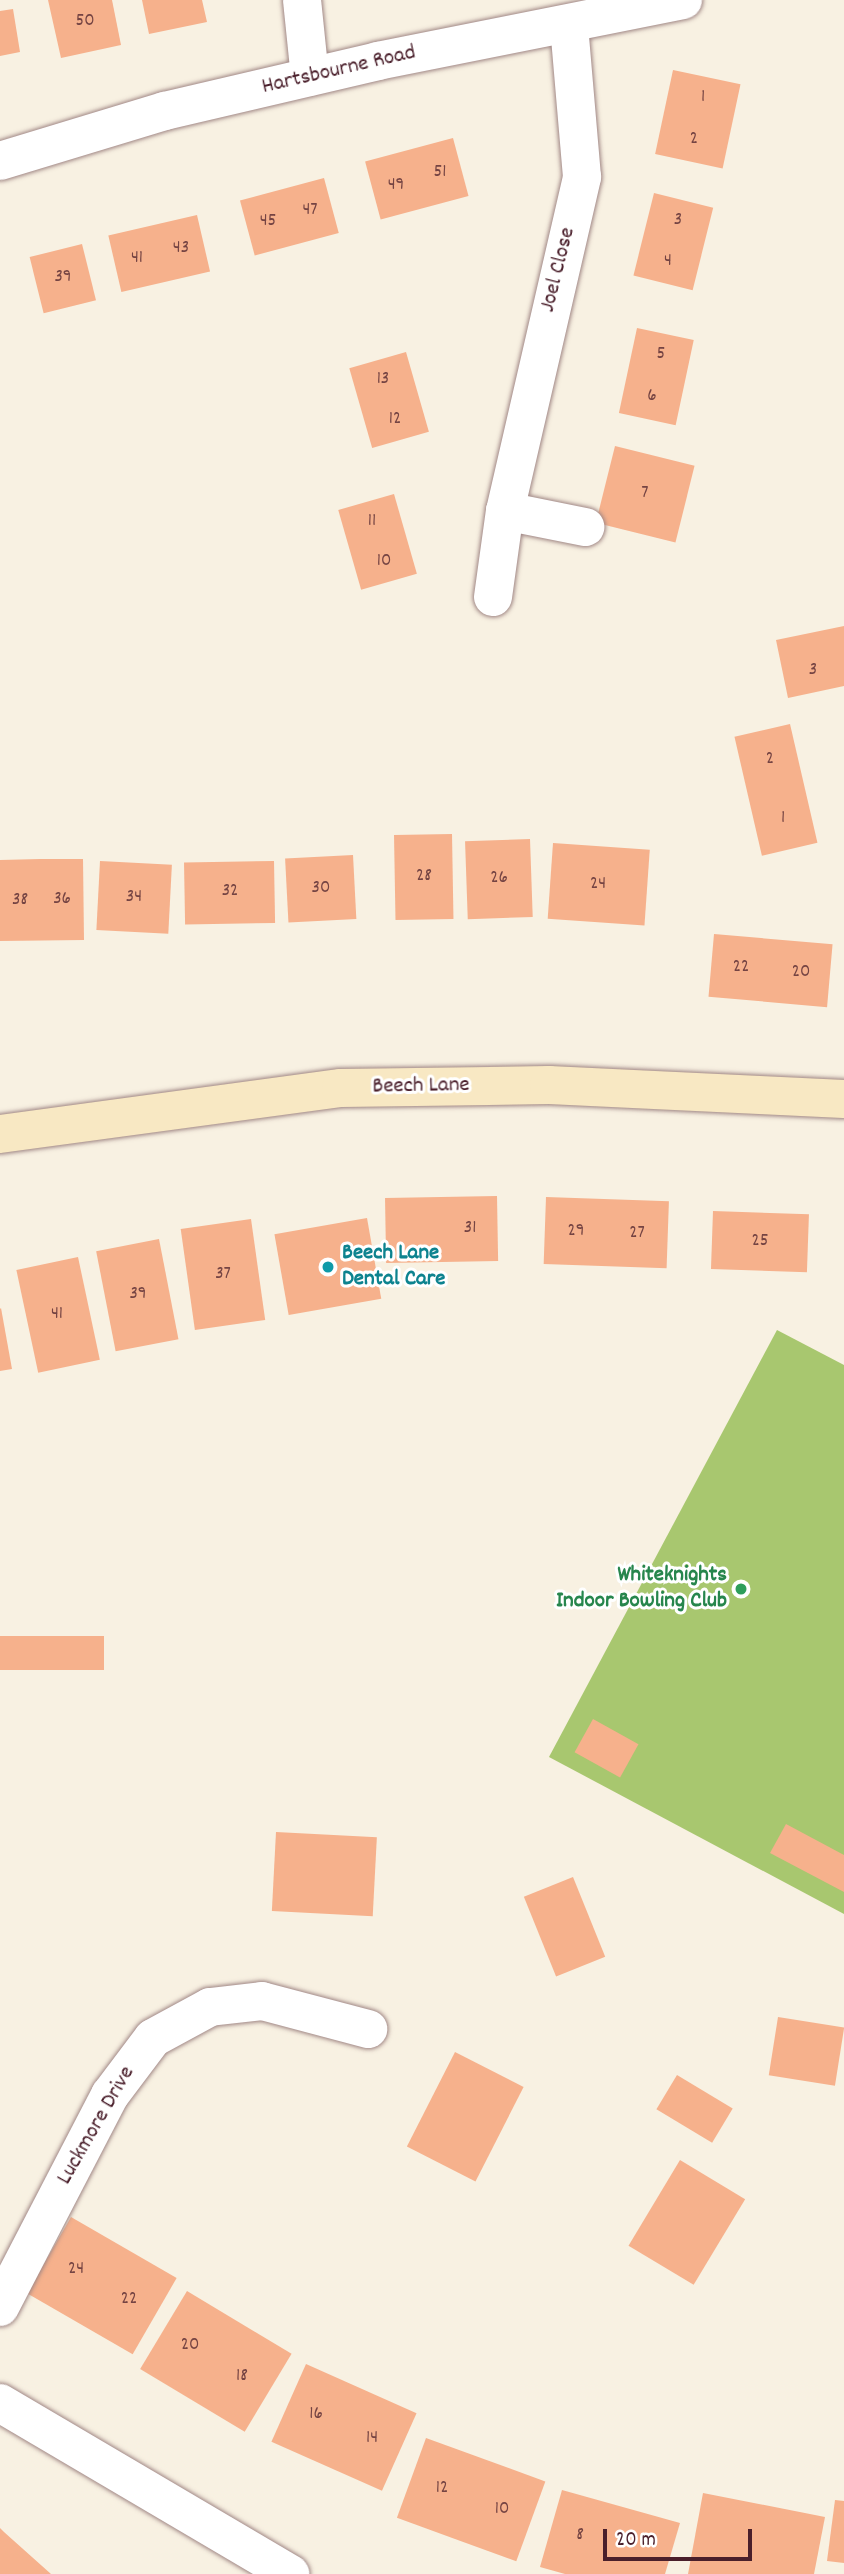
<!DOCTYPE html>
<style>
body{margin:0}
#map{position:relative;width:844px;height:2574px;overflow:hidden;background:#f8f1e2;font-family:Dekko,sans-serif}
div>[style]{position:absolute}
.green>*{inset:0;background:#a8c76f}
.building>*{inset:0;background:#f6b18c;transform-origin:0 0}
.roads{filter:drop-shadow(0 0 2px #a18886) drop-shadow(0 0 2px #a18886)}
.street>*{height:38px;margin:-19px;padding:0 19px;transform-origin:19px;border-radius:19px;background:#fff}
.secondary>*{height:38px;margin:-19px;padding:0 19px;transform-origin:19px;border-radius:19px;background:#f8e8c3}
.dots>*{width:19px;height:19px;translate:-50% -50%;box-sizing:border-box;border:4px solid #fff;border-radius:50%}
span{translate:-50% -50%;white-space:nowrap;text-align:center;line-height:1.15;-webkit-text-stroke:6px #fff;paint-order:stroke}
.number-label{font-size:19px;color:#754443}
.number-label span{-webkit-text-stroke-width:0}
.street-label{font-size:23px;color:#4a1f2b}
.culture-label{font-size:23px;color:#0d838f;font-weight:700}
.left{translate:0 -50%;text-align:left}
.leisure-label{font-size:23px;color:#27864d;font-weight:700}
.right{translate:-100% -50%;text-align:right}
.scale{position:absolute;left:603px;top:2529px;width:149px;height:32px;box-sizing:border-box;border:4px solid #4a1f2b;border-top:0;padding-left:9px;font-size:21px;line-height:24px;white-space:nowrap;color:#4a1f2b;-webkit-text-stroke:5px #fff;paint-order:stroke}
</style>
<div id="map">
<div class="green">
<i style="clip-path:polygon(777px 1330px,844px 1365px,844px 1914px,549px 1757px)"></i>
</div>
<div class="building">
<i style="clip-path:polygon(48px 0,112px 0,121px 45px,61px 58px)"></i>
<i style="clip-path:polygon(142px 0,202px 0,207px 22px,149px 34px)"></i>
<i style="clip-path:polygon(13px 9px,20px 52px,0 56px,0 11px)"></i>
<i style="left:673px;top:70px;width:69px;height:86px;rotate:12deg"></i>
<i style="left:453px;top:138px;width:60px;height:91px;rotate:75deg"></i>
<i style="left:324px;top:178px;width:57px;height:87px;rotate:75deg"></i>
<i style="left:654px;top:193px;width:61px;height:85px;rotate:14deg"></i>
<i style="left:197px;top:215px;width:58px;height:91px;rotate:77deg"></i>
<i style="left:82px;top:244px;width:58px;height:54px;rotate:76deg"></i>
<i style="left:637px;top:328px;width:58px;height:87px;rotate:12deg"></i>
<i style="left:406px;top:352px;width:83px;height:59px;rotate:74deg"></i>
<i style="left:615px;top:446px;width:82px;height:79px;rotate:14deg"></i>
<i style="left:394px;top:494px;width:83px;height:58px;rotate:74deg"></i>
<i style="clip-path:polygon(844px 626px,844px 686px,788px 698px,776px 640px)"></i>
<i style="left:790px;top:724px;width:122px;height:57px;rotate:77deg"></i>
<i style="left:452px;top:834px;width:85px;height:58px;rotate:89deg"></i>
<i style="left:530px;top:839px;width:78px;height:65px;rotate:88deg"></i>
<i style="left:553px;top:843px;width:97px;height:76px;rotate:4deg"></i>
<i style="left:353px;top:855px;width:64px;height:68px;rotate:87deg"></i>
<i style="clip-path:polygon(40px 859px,83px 859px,84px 940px,0 941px,0 860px)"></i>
<i style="left:100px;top:861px;width:72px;height:69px;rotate:3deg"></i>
<i style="left:274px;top:861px;width:62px;height:90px;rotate:89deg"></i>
<i style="left:714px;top:934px;width:119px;height:63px;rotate:5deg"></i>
<i style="left:497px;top:1196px;width:65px;height:112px;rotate:89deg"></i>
<i style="left:546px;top:1197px;width:123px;height:67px;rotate:2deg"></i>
<i style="left:713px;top:1211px;width:96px;height:58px;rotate:2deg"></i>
<i style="left:367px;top:1218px;width:82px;height:94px;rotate:80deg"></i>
<i style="left:251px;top:1219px;width:102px;height:71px;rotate:82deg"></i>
<i style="left:159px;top:1239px;width:102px;height:64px;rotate:79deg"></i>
<i style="left:78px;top:1257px;width:105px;height:63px;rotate:78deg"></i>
<i style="clip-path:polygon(1px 1308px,12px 1369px,0 1371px,0 1309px)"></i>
<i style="left:104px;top:1636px;width:34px;height:104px;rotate:90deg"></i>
<i style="left:593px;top:1719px;width:52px;height:38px;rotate:29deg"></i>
<i style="clip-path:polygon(786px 1824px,844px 1855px,844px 1892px,770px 1853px)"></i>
<i style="left:276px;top:1832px;width:101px;height:79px;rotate:3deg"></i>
<i style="left:573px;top:1877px;width:86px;height:53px;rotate:68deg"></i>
<i style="left:778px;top:2017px;width:67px;height:59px;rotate:9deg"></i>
<i style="left:455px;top:2052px;width:77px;height:106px;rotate:27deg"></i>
<i style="left:677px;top:2075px;width:65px;height:40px;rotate:31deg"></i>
<i style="left:680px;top:2160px;width:76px;height:100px;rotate:31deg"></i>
<i style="left:71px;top:2217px;width:122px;height:88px;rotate:30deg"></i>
<i style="left:187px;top:2291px;width:122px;height:91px;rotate:31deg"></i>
<i style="left:306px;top:2364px;width:121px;height:85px;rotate:24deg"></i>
<i style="left:426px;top:2438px;width:127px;height:85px;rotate:20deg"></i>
<i style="clip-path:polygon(562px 2490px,680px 2523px,665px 2574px,565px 2574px,540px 2567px)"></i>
<i style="clip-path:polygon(703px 2493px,825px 2517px,814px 2574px,688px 2574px)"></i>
<i style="clip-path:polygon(835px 2500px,844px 2501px,844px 2563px,827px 2561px)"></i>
<i style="clip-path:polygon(0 2528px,4px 2532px,51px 2574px,0 2574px)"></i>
</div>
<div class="roads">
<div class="street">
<i style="left:302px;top:0;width:77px;rotate:84.1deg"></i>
<i style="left:0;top:161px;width:172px;rotate:-16.9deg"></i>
<i style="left:165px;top:111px;width:219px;rotate:-13.2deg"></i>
<i style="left:378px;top:61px;width:311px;rotate:-11.3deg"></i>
<i style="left:505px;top:511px;width:82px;rotate:11.3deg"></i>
<i style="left:493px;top:597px;width:87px;rotate:-82.1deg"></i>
<i style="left:505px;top:511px;width:343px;rotate:-77deg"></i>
<i style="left:582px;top:177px;width:152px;rotate:-94.9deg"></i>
<i style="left:0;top:2307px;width:239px;rotate:-62.6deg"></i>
<i style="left:110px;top:2095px;width:71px;rotate:-53deg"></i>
<i style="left:153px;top:2038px;width:65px;rotate:-28.5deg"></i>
<i style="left:210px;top:2007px;width:52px;rotate:-6.6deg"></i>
<i style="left:262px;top:2001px;width:110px;rotate:14.8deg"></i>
<i style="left:0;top:2403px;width:337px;rotate:30.5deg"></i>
</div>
<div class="secondary">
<i style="left:0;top:1134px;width:344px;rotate:-7.7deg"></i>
<i style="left:341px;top:1088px;width:208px;rotate:-0.8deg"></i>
<i style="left:549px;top:1085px;width:295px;rotate:2.7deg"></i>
</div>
</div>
<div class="dots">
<i style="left:328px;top:1267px;background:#0f9aa8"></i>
<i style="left:741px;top:1589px;background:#2e9e5b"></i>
</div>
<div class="number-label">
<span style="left:85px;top:22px">50</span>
<span style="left:703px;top:98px">1</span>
<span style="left:694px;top:140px">2</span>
<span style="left:440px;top:173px">51</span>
<span style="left:396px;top:186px">49</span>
<span style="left:310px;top:211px">47</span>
<span style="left:678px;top:221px">3</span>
<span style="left:268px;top:222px">45</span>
<span style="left:181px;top:249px">43</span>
<span style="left:137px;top:259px">41</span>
<span style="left:668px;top:262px">4</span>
<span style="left:63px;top:278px">39</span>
<span style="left:661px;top:355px">5</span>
<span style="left:383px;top:380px">13</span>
<span style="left:652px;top:397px">6</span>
<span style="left:395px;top:420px">12</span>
<span style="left:645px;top:494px">7</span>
<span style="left:372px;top:522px">11</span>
<span style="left:384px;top:562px">10</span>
<span style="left:813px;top:671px">3</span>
<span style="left:770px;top:760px">2</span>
<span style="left:783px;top:819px">1</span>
<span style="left:424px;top:877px">28</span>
<span style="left:499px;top:879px">26</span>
<span style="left:598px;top:885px">24</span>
<span style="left:321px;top:889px">30</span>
<span style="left:230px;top:892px">32</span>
<span style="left:134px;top:898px">34</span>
<span style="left:62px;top:900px">36</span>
<span style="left:20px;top:901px">38</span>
<span style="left:741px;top:968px">22</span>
<span style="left:801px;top:973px">20</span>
<span style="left:470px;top:1229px">31</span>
<span style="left:576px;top:1232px">29</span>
<span style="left:637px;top:1234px">27</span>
<span style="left:760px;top:1242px">25</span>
<span style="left:223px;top:1275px">37</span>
<span style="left:138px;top:1295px">39</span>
<span style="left:57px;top:1315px">41</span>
<span style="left:76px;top:2270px">24</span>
<span style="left:129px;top:2300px">22</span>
<span style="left:190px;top:2346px">20</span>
<span style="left:242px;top:2377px">18</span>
<span style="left:316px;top:2415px">16</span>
<span style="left:372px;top:2439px">14</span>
<span style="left:442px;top:2489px">12</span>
<span style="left:502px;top:2510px">10</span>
<span style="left:580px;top:2536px">8</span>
</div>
<div class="street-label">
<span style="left:339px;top:71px;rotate:-13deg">Hartsbourne Road</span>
<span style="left:559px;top:270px;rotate:-76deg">Joel Close</span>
<span style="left:421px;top:1087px;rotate:-1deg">Beech Lane</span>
<span style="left:97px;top:2126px;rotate:-60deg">Luckmore Drive</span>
</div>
<div class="culture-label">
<span class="left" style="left:342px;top:1267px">Beech Lane<br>Dental Care</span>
</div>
<div class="leisure-label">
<span class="right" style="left:727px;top:1589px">Whiteknights<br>Indoor Bowling Club</span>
</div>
<div class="scale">20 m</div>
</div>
